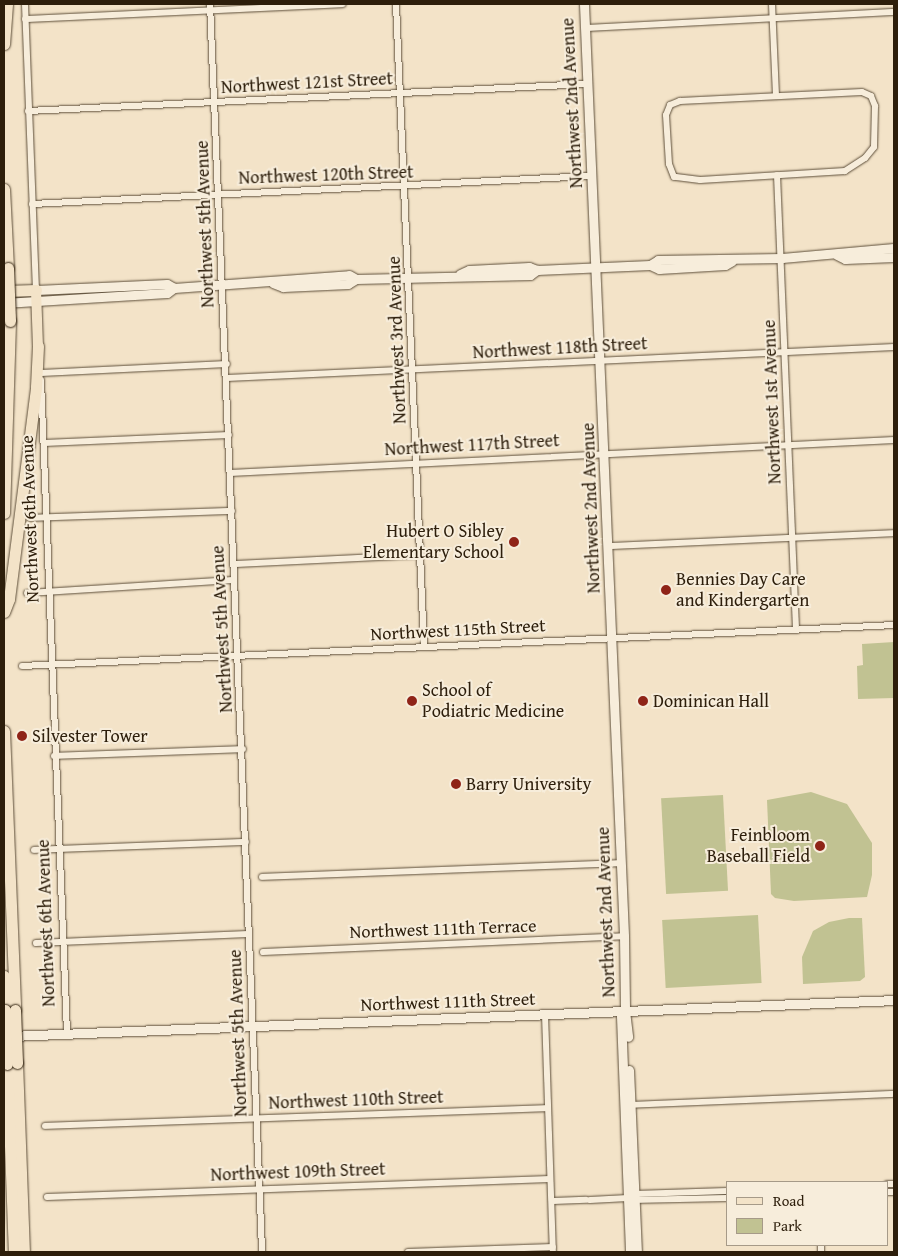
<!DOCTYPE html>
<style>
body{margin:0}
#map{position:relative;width:898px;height:1256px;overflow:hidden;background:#f3e3c8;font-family:"Gentium Book Plus",serif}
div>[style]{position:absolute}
.green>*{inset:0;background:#c1c292;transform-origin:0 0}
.roads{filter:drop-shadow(0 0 1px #5e4f3a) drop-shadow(0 0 1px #5e4f3a)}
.street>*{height:6px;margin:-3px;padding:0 3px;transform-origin:3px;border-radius:3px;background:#f7eddb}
.secondary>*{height:9px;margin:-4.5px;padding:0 4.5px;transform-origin:4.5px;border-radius:4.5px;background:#f7eddb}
.primary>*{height:10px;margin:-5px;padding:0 5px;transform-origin:5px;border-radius:5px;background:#f3e3c8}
.highway>*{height:11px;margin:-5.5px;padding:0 5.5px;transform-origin:5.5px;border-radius:5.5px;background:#f3e3c8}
.bridges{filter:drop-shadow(0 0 1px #2d1e0b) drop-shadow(0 0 1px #2d1e0b)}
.highway-bridge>*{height:11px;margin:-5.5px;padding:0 5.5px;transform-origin:5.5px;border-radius:5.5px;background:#f3e3c8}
.dots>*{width:14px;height:14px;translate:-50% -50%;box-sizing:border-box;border:2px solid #f7eddb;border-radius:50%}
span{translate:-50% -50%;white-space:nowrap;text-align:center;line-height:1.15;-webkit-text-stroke:4px #f7eddb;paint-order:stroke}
.street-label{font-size:18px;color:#2d1e0b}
.poi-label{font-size:18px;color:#2d1e0b}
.right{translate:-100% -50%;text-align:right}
.left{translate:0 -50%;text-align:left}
.frame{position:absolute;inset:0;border:5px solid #2d1e0b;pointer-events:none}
.legend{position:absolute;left:726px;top:1181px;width:162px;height:65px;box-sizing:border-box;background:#f7eddb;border:1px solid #a69a88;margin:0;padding:6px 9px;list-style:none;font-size:15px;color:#2d1e0b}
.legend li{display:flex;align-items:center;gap:10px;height:25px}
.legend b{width:25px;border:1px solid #a69a88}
</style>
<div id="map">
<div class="green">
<i style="clip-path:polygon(894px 642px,894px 698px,858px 699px,857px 666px,863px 665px,862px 644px)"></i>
<i style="clip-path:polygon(811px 792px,847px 804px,872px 843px,872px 875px,867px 897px,794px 901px,775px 898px,771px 894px,767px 800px)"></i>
<i style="left:723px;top:795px;width:96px;height:62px;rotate:87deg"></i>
<i style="left:758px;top:915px;width:68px;height:96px;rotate:87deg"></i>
<i style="clip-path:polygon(849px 918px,862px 918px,865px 977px,860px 981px,803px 984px,802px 957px,813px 931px,829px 922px)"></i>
</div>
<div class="roads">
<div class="street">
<i style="left:25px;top:4px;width:286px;rotate:87.8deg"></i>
<i style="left:210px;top:4px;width:1249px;rotate:87.61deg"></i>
<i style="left:396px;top:4px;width:643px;rotate:87.5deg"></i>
<i style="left:772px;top:4px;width:91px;rotate:87.5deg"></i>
<i style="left:25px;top:19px;width:318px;rotate:-2.7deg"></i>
<i style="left:585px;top:28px;width:309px;rotate:-3deg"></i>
<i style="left:862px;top:92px;width:10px;rotate:24deg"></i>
<i style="left:871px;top:96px;width:11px;rotate:68deg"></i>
<i style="left:875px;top:106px;width:41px;rotate:91.4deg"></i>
<i style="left:874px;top:147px;width:14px;rotate:129deg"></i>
<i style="left:865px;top:158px;width:24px;rotate:147deg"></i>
<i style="left:845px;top:171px;width:145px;rotate:176.4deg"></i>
<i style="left:700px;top:180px;width:26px;rotate:-173deg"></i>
<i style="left:674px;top:177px;width:14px;rotate:-111deg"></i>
<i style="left:669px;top:164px;width:49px;rotate:-93.5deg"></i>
<i style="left:666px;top:115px;width:11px;rotate:-68deg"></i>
<i style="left:670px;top:105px;width:11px;rotate:-22deg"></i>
<i style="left:680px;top:101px;width:182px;rotate:-2.8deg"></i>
<i style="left:28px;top:111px;width:561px;rotate:-2.76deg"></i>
<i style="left:777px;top:175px;width:454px;rotate:87.6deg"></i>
<i style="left:32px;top:204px;width:560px;rotate:-2.87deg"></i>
<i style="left:41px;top:373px;width:186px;rotate:-2.8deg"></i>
<i style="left:227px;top:378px;width:668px;rotate:-2.66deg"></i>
<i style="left:41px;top:380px;width:654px;rotate:87.72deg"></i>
<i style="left:44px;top:443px;width:185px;rotate:-2.5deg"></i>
<i style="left:230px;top:473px;width:665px;rotate:-2.85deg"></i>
<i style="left:30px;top:518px;width:202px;rotate:-2deg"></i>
<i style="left:609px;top:546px;width:285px;rotate:-2.6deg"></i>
<i style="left:234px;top:564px;width:187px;rotate:-2.8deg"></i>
<i style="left:27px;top:593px;width:207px;rotate:-3.6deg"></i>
<i style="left:22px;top:666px;width:873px;rotate:-2.69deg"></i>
<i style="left:54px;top:756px;width:189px;rotate:-2.1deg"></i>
<i style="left:34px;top:850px;width:212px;rotate:-2.2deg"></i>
<i style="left:262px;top:877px;width:359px;rotate:-2.2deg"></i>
<i style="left:36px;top:943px;width:212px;rotate:-2.4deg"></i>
<i style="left:263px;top:952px;width:361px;rotate:-2.5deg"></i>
<i style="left:545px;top:1014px;width:238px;rotate:88.1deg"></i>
<i style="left:628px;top:1105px;width:266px;rotate:-2.4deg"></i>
<i style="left:45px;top:1126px;width:503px;rotate:-2.05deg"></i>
<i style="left:887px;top:1184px;width:7px"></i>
<i style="left:887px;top:1192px;width:7px"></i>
<i style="left:47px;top:1197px;width:503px;rotate:-2.05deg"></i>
<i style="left:590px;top:1200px;width:38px;rotate:-3deg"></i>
<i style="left:628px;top:1198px;width:8px;rotate:-30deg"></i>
<i style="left:635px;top:1194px;width:92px;rotate:-1.9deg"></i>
<i style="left:631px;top:1200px;width:96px;rotate:-1.2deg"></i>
<i style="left:552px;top:1201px;width:34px;rotate:-2deg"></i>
<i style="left:821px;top:1245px;width:7px;rotate:90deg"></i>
<i style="left:408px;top:1252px;width:145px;rotate:-2deg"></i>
</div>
<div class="secondary">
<i style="left:584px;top:4px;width:933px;rotate:87.54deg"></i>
<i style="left:624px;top:936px;width:75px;rotate:89.2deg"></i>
<i style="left:625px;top:1011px;width:6px;rotate:129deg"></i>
<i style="left:621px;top:1016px;width:236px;rotate:87.8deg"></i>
<i style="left:837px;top:255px;width:9px;rotate:27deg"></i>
<i style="left:845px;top:259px;width:49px;rotate:-2.3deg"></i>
<i style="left:650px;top:265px;width:9px;rotate:-32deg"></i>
<i style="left:658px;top:260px;width:124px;rotate:-0.9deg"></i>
<i style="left:782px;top:258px;width:112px;rotate:-5.1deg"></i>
<i style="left:460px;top:274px;width:10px;rotate:-24deg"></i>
<i style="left:469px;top:270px;width:60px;rotate:-2.9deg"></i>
<i style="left:529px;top:267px;width:9px;rotate:21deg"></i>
<i style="left:537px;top:270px;width:113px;rotate:-2.5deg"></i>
<i style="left:650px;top:265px;width:10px;rotate:24deg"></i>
<i style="left:659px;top:269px;width:66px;rotate:-3.5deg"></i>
<i style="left:725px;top:265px;width:8px;rotate:-30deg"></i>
<i style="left:273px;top:283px;width:11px;rotate:22deg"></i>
<i style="left:283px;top:287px;width:65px;rotate:-2.6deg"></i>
<i style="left:348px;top:284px;width:9px;rotate:-32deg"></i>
<i style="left:356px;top:279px;width:174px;rotate:-1.3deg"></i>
<i style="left:530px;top:275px;width:9px;rotate:-36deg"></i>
<i style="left:36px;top:290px;width:131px;rotate:-2.6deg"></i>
<i style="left:167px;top:284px;width:8px;rotate:30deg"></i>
<i style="left:174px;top:288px;width:175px;rotate:-4.2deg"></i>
<i style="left:349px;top:275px;width:8px;rotate:30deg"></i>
<i style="left:4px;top:303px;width:163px;rotate:-3.5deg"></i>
<i style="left:167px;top:293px;width:9px;rotate:-36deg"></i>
<i style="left:625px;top:1011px;width:26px;rotate:83deg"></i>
<i style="left:11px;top:1036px;width:884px;rotate:-2.33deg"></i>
<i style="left:629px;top:1070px;width:182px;rotate:87.5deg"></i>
</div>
<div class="primary">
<i style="left:36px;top:290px;width:56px;rotate:88deg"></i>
</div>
<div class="highway">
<i style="left:4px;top:44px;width:40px;rotate:-85.7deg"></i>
<i style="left:4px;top:189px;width:79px;rotate:87.1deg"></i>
<i style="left:4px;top:291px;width:32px;rotate:-2deg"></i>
<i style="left:4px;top:513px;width:192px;rotate:-88.2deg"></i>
<i style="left:4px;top:612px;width:14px;rotate:-69deg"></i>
<i style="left:9px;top:599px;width:214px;rotate:-82.7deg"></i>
<i style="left:36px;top:387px;width:41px;rotate:-87.2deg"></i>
<i style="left:4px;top:731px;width:279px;rotate:87.7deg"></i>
<i style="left:4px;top:976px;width:34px;rotate:88deg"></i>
<i style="left:17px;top:1063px;width:189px;rotate:87.9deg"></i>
<i style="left:7px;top:1064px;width:188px;rotate:87.9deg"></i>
</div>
</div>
<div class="bridges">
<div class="highway-bridge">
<i style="left:8px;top:268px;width:53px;rotate:87.8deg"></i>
<i style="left:5px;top:1010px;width:54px;rotate:87.9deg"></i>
<i style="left:15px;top:1010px;width:53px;rotate:87.8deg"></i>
</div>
</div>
<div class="dots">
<i style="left:514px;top:542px;background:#8f2418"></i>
<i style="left:666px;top:590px;background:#8f2418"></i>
<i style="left:412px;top:701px;background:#8f2418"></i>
<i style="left:643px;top:701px;background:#8f2418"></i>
<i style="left:22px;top:736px;background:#8f2418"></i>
<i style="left:456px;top:784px;background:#8f2418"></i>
<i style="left:820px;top:846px;background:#8f2418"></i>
</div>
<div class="street-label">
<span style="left:307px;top:83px;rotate:-3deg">Northwest 121st Street</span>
<span style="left:572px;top:103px;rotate:-93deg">Northwest 2nd Avenue</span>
<span style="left:326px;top:175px;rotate:-2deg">Northwest 120th Street</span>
<span style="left:205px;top:224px;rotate:-92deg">Northwest 5th Avenue</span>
<span style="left:397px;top:340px;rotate:-92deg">Northwest 3rd Avenue</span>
<span style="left:560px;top:348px;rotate:-3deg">Northwest 118th Street</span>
<span style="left:772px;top:402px;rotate:-92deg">Northwest 1st Avenue</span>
<span style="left:472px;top:445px;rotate:-3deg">Northwest 117th Street</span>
<span style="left:591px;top:508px;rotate:-92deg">Northwest 2nd Avenue</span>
<span style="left:30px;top:519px;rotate:-92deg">Northwest 6th Avenue</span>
<span style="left:222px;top:629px;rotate:-93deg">Northwest 5th Avenue</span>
<span style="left:458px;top:630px;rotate:-3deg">Northwest 115th Street</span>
<span style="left:606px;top:912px;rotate:-92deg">Northwest 2nd Avenue</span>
<span style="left:46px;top:923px;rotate:-92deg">Northwest 6th Avenue</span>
<span style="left:443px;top:929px;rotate:-2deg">Northwest 111th Terrace</span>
<span style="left:448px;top:1002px;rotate:-2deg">Northwest 111th Street</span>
<span style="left:238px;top:1033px;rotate:-92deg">Northwest 5th Avenue</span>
<span style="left:356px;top:1100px;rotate:-2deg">Northwest 110th Street</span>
<span style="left:298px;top:1172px;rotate:-2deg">Northwest 109th Street</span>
</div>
<div class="poi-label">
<span class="right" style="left:504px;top:542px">Hubert O Sibley<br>Elementary School</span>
<span class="left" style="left:676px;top:590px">Bennies Day Care<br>and Kindergarten</span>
<span class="left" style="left:422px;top:701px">School of<br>Podiatric Medicine</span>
<span class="left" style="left:653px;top:701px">Dominican Hall</span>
<span class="left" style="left:32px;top:736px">Silvester Tower</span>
<span class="left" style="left:466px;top:784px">Barry University</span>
<span class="right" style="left:810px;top:846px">Feinbloom<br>Baseball Field</span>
</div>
<div class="frame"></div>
<ul class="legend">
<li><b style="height:6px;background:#f3e3c8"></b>Road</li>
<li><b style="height:14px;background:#c1c292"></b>Park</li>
</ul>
</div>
